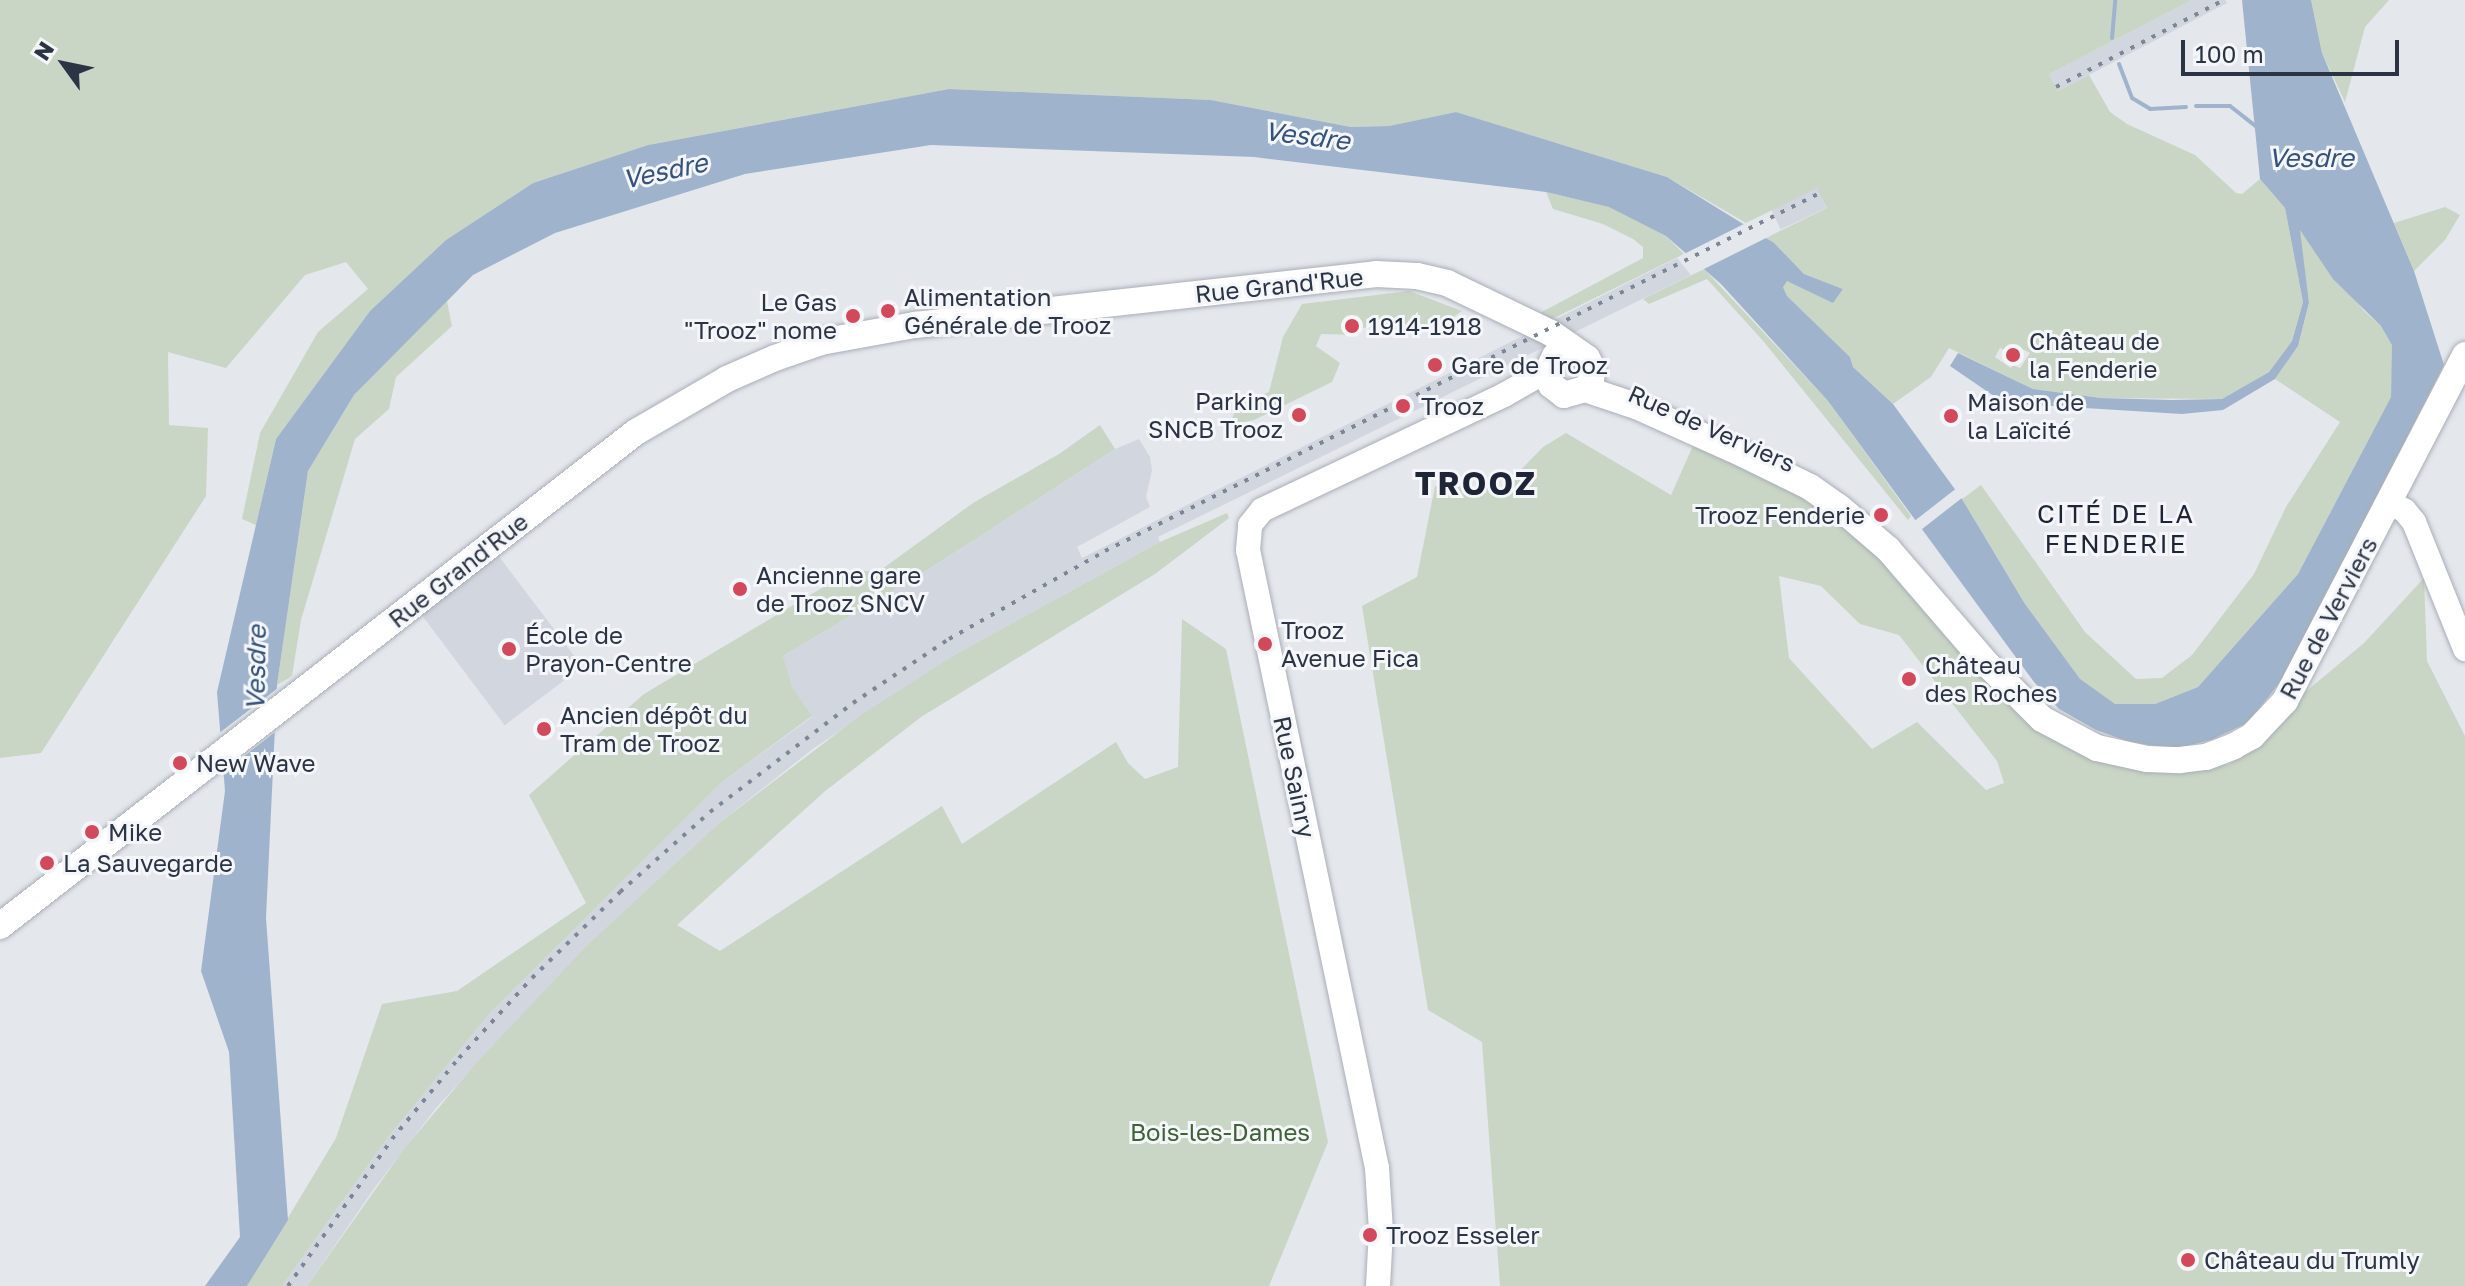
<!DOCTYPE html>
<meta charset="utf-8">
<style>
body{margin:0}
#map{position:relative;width:2465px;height:1286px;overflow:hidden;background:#e4e7ec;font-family:"Golos Text",sans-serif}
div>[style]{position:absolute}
.built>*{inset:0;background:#d2d6de;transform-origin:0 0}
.green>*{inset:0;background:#c9d6c5}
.water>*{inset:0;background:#9fb4cc}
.pier>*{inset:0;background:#e4e7ec;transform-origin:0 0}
.stream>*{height:4px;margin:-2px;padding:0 2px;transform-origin:2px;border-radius:2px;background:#9fb4cc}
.roads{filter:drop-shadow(0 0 2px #a9aeb7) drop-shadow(0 0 2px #a9aeb7)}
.secondary>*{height:24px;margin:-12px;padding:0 12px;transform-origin:12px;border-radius:12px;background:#fff}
.primary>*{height:26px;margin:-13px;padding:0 13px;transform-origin:13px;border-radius:13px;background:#fff}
.rail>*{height:4px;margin-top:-2px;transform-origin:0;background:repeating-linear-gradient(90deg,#7d8696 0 4px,transparent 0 12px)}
.dots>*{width:22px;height:22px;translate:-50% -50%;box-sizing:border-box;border:4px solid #f4f6f9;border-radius:50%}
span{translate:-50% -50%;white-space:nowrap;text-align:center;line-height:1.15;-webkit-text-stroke:6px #f4f6f9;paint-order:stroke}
.street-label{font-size:24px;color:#2b3445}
.poi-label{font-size:24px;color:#2b3445}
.left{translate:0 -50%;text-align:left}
.right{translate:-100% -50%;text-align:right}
.park-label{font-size:24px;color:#3f6138}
.water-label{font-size:26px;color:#34527a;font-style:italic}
.neighbourhood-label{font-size:26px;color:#1d2536;letter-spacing:2px}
.district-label{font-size:32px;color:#1d2536;font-weight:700;letter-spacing:2px}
.north{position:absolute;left:24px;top:24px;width:80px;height:80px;-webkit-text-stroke:6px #f4f6f9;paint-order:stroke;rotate:303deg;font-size:22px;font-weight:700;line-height:32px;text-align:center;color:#2b3445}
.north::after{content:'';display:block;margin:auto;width:28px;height:36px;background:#2b3445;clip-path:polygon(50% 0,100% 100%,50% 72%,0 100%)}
.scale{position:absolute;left:2181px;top:40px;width:218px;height:36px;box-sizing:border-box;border:4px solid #2b3445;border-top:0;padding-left:10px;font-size:24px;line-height:28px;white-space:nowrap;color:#2b3445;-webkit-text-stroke:6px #f4f6f9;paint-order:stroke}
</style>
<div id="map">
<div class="built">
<i style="clip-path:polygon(2192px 0,2225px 0,2227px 3px,2058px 91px,2049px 74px)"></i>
<i style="left:1817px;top:187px;width:23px;height:51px;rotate:65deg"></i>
<i style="clip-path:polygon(1677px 258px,1691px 275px,1158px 537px,1160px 542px,956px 654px,814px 748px,719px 823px,586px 946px,436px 1108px,373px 1190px,307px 1286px,282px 1286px,388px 1137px,490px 1013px,721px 783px,812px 717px,791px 687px,783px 656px,932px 567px,1115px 449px,1139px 439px,1150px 457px,1152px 470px,1146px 497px,1150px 507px,1077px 547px,1082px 558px)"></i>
<i style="left:498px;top:555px;width:140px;height:97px;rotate:53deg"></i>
</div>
<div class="green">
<i style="clip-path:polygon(evenodd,0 0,2192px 0,2049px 74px,2058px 91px,2089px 75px,2110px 112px,2127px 124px,2195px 155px,2236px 193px,2242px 194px,2260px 179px,2285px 208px,2303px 302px,2292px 341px,2269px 372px,2222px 399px,2101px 398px,2033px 389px,1949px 348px,1931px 377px,1893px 404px,1853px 367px,1850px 357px,1787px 296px,1783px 287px,1786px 280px,1833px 302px,1843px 289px,1804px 274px,1766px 238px,1827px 208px,1817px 188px,1746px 223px,1667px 177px,1456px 112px,1389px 126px,1351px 127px,1211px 100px,949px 89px,648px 145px,533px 183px,446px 240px,370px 311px,276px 439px,256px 525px,242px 519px,260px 433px,318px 332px,368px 289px,346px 262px,305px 275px,226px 368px,168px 352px,169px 425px,208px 428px,206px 496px,41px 753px,0 758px,0 0,2016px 346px,2030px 353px,2020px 368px,2013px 365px,2011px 368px,1995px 357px,2000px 348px,2011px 353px,2016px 346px)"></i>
<i style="clip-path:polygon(2311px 0,2389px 0,2365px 27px,2345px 102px,2322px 53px)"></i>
<i style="clip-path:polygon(1546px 192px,1610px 207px,1666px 236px,1684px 254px,1550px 320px,1540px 313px,1643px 258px,1643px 247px,1633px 239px,1603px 224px,1553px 209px)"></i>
<i style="clip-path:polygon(2445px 207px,2460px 215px,2445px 240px,2414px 271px,2394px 223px)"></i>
<i style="clip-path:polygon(2299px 228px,2364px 311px,2381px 326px,2393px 345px,2391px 397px,2298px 574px,2198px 687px,2155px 704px,2114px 704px,2080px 680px,2025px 604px,1962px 499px,1981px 485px,2085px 632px,2136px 679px,2162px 678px,2192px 655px,2254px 574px,2286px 507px,2340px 422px,2275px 379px,2298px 346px,2309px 304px)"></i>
<i style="clip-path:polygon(1704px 269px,1828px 401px,1911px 516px,1908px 520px,1764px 342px,1707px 279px,1649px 304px,1643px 299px)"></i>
<i style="clip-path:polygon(1409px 291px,1462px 311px,1436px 329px,1399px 323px,1362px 328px,1359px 335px,1321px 334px,1316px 346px,1340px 363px,1332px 382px,1254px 420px,1229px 425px,1239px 403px,1269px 392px,1283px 337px,1302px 304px)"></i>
<i style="clip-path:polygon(447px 301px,452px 326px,396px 377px,389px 409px,355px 439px,301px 620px,292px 676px,277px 685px,308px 471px,354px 395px)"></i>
<i style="clip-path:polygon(1100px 425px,1115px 449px,932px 567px,783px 656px,792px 687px,812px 716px,721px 783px,490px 1013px,388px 1137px,282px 1286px,247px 1286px,336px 1138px,382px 1004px,457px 991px,586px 903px,529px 795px,644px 694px,852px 570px,878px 572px,973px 503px,1059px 454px)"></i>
<i style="clip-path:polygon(evenodd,1566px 433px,1671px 495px,1696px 439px,1805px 494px,1880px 547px,2025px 717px,2165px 770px,2228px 765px,2261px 741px,2303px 694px,2364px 643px,2424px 578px,2427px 661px,2465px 736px,2465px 1286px,1500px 1286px,1482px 1042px,1428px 1010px,1362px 606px,1417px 577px,1435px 486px,1503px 488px,1543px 447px,1566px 433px,1779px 576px,1821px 586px,1860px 624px,1899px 635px,1997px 761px,2004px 783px,1986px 790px,1917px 722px,1872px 749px,1789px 658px,1779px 576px)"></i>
<i style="clip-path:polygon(1227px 513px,1229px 518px,1155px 574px,921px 717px,824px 792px,677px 925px,720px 951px,942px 806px,962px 844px,1116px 742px,1128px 763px,1145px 779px,1178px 767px,1182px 619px,1226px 649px,1328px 1142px,1269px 1286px,307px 1286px,404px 1149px,472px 1068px,586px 946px,719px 823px,861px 715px,956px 654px,1160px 542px)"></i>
</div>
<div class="water">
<i style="clip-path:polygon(2242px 0,2311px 0,2322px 53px,2414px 271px,2444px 365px,2286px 674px,2249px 722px,2211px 740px,2174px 749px,2130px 742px,2096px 730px,2059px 709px,2034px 682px,1828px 401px,1721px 284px,1666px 236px,1609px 207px,1546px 192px,1254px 157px,931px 145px,745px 174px,555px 233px,473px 275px,354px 395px,308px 471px,277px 685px,266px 918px,288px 1220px,247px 1286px,205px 1286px,240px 1237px,229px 1052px,201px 971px,225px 791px,217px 692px,276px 439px,370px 311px,446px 240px,533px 183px,648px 145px,949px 89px,1211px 100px,1351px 127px,1389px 126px,1456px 112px,1667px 177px,1774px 243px,1804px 274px,1843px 289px,1833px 303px,1787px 281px,1783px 287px,1787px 296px,1850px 357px,1853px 367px,1893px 404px,1962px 499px,2025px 604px,2080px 679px,2115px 704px,2155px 704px,2198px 687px,2298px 574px,2391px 397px,2392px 345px,2381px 326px,2333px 279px,2300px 230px,2309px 303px,2298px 346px,2275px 379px,2223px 410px,2182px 414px,2004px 403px,1950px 366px,1958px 353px,2033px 389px,2101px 398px,2172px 400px,2222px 399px,2269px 372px,2292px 341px,2303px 302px,2285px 208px,2260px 179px)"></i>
</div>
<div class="pier">
<i style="clip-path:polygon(1750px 221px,1770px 236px,1700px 271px,1680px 256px)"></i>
<i style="left:1958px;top:487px;width:11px;height:59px;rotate:52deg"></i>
<i style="clip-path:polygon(278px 688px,279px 729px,220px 775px,218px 734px)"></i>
</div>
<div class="stream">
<i style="left:2112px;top:38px;width:38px;rotate:-85deg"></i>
<i style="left:2119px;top:64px;width:36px;rotate:69deg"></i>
<i style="left:2132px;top:98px;width:21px;rotate:31deg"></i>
<i style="left:2150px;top:109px;width:36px;rotate:-3deg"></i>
<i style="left:2196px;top:106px;width:34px"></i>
<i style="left:2230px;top:106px;width:33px;rotate:38deg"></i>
</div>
<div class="roads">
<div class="secondary">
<i style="left:2389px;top:502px;width:18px;rotate:29deg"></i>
<i style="left:2405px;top:511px;width:14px;rotate:51deg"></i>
<i style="left:2414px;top:522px;width:137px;rotate:68.1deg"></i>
<i style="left:1378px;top:1286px;width:55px;rotate:-86.9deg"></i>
<i style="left:1381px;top:1231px;width:63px;rotate:-93.6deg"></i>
<i style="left:1377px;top:1168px;width:631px;rotate:-101.79deg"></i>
<i style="left:1248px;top:550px;width:25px;rotate:-85deg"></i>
<i style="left:1250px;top:525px;width:19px;rotate:-51deg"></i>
<i style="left:1262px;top:510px;width:268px;rotate:-25.4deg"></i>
<i style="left:1504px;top:395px;width:51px;rotate:-29.6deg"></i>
</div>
<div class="primary">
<i style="left:1585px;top:389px;width:54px;rotate:18.4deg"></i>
<i style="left:1636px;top:406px;width:117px;rotate:24.2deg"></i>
<i style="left:1743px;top:454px;width:75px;rotate:26.2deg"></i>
<i style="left:1810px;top:487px;width:35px;rotate:35deg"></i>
<i style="left:1839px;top:507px;width:65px;rotate:40.6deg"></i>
<i style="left:1888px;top:549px;width:150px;rotate:49.3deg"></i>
<i style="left:1986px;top:663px;width:79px;rotate:45deg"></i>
<i style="left:2042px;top:719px;width:62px;rotate:27.8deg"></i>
<i style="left:2097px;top:748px;width:51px;rotate:12.4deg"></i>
<i style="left:2147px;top:759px;width:33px;rotate:2deg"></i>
<i style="left:2180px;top:760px;width:26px;rotate:-7deg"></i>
<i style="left:2206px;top:757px;width:30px;rotate:-21deg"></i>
<i style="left:2234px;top:746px;width:21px;rotate:-29deg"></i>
<i style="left:2252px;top:736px;width:48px;rotate:-46.7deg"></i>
<i style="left:2285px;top:701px;width:390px;rotate:-62.5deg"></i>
<i style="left:0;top:926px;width:805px;rotate:-37.84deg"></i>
<i style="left:636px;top:432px;width:105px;rotate:-30.2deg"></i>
<i style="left:727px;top:379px;width:52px;rotate:-23.6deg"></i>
<i style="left:775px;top:358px;width:49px;rotate:-19.2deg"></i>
<i style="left:821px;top:342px;width:96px;rotate:-10.3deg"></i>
<i style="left:915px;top:325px;width:464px;rotate:-6.3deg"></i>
<i style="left:1376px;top:274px;width:41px;rotate:2.8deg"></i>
<i style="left:1417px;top:276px;width:31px;rotate:13deg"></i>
<i style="left:1447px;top:283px;width:115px;rotate:25.7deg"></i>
<i style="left:1551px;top:333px;width:44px;rotate:34.8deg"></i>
<i style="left:1587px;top:358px;width:11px;rotate:63deg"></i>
<i style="left:1592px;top:368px;width:14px;rotate:94deg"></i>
<i style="left:1591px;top:382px;width:9px;rotate:131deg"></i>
<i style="left:1585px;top:389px;width:22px;rotate:164deg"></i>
<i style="left:1564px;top:395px;width:16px;rotate:-142deg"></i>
<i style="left:1551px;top:385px;width:15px;rotate:-101deg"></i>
<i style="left:1548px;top:370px;width:16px;rotate:-63deg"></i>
<i style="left:1555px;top:356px;width:19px;rotate:-16deg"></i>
</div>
</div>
<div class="rail">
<i style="left:2056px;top:87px;width:189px;rotate:-27.4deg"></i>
<i style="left:288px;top:1286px;width:180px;rotate:-54.7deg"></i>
<i style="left:392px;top:1139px;width:105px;rotate:-50.4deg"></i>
<i style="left:459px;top:1058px;width:108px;rotate:-47.6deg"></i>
<i style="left:532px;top:978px;width:123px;rotate:-44.3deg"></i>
<i style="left:620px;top:892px;width:120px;rotate:-41.6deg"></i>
<i style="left:710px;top:812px;width:180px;rotate:-37.3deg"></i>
<i style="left:853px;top:703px;width:115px;rotate:-33.7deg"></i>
<i style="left:949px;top:639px;width:179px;rotate:-29.4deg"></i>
<i style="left:1105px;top:551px;width:800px;rotate:-26.6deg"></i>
</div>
<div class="dots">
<i style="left:888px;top:311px;background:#d1495b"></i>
<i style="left:853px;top:316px;background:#d1495b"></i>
<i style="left:1352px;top:326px;background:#d1495b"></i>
<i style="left:2013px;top:355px;background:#d1495b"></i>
<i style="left:1435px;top:365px;background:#d1495b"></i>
<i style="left:1403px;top:406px;background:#d1495b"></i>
<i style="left:1299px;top:415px;background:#d1495b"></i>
<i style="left:1951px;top:416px;background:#d1495b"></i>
<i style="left:1881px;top:515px;background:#d1495b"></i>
<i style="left:740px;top:589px;background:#d1495b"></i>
<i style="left:1265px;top:644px;background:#d1495b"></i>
<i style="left:509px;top:649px;background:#d1495b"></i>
<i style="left:1909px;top:679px;background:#d1495b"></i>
<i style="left:544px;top:729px;background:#d1495b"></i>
<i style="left:180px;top:763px;background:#d1495b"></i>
<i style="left:92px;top:832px;background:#d1495b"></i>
<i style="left:47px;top:863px;background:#d1495b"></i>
<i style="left:1370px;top:1235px;background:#d1495b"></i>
<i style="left:2188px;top:1260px;background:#d1495b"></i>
</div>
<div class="street-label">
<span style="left:1279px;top:285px;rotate:-6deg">Rue Grand'Rue</span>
<span style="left:1712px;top:428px;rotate:24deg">Rue de Verviers</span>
<span style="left:458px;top:570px;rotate:-38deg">Rue Grand'Rue</span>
<span style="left:2328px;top:618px;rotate:-62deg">Rue de Verviers</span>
<span style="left:1295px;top:777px;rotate:78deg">Rue Sainry</span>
</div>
<div class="poi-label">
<span class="left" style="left:904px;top:311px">Alimentation<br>Générale de Trooz</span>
<span class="right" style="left:837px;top:316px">Le Gas<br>"Trooz" nome</span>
<span class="left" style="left:1368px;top:326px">1914-1918</span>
<span class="left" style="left:2029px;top:355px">Château de<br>la Fenderie</span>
<span class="left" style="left:1451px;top:365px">Gare de Trooz</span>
<span class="right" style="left:1283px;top:415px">Parking<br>SNCB Trooz</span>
<span class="left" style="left:1967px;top:416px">Maison de<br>la Laïcité</span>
<span class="left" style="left:1421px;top:406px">Trooz</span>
<span class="right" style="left:1865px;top:515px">Trooz Fenderie</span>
<span class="left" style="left:756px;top:589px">Ancienne gare<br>de Trooz SNCV</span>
<span class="left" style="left:1281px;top:644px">Trooz<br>Avenue Fica</span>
<span class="left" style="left:525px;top:649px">École de<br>Prayon-Centre</span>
<span class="left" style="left:1925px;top:679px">Château<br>des Roches</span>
<span class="left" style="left:560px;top:729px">Ancien dépôt du<br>Tram de Trooz</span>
<span class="left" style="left:196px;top:763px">New Wave</span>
<span class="left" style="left:108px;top:832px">Mike</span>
<span class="left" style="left:63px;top:863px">La Sauvegarde</span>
<span class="left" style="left:1386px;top:1235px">Trooz Esseler</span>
<span class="left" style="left:2204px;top:1260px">Château du Trumly</span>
</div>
<div class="park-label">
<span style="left:1220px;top:1132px">Bois-les-Dames</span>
</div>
<div class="water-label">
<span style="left:1307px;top:136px;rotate:7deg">Vesdre</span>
<span style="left:2311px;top:158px">Vesdre</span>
<span style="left:665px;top:171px;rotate:-12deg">Vesdre</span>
<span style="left:256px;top:668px;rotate:-89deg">Vesdre</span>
</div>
<div class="neighbourhood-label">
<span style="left:2116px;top:529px">CITÉ DE LA<br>FENDERIE</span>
</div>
<div class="district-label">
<span style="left:1476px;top:483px">TROOZ</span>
</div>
<div class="north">N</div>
<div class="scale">100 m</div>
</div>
